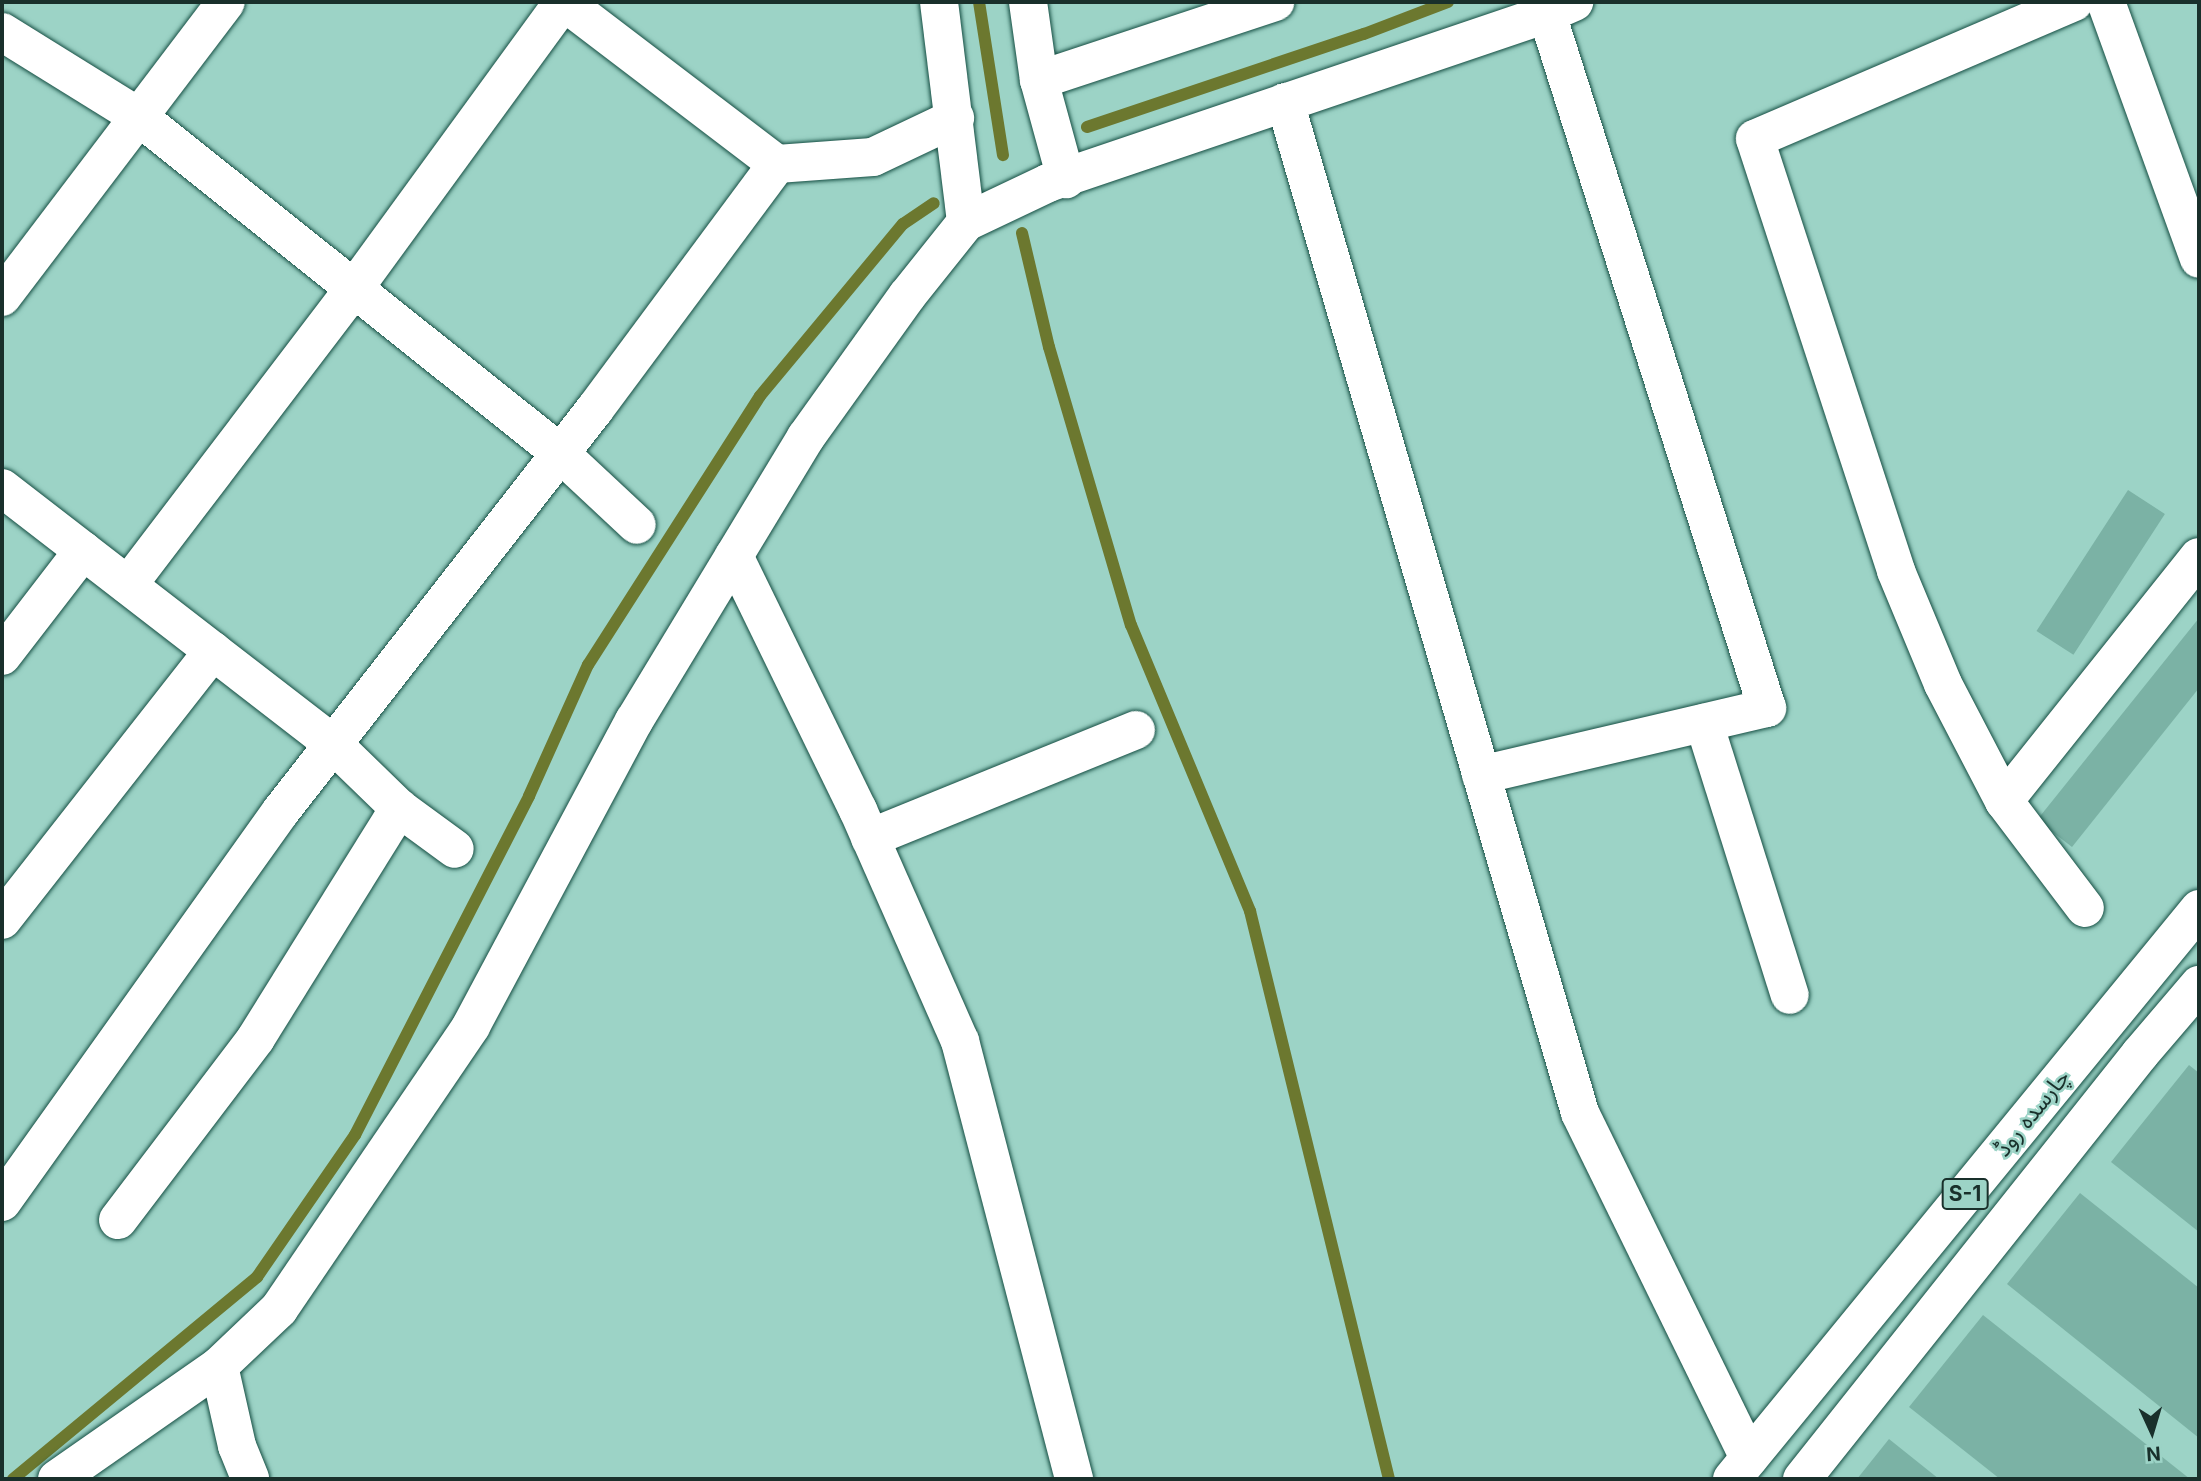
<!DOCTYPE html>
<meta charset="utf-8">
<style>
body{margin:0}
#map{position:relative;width:2201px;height:1481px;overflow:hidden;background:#9cd3c6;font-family:Inter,"Noto Sans Arabic",sans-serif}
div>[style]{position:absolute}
.stream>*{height:12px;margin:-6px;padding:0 6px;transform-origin:6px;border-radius:6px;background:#6c782f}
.building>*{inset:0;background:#7bb2a5;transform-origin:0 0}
.roads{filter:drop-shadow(0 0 2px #154e43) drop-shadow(0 0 2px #154e43)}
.minor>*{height:38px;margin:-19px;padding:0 19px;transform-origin:19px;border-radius:19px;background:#fff}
.major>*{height:38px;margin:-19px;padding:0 19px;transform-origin:19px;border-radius:19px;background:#fff}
span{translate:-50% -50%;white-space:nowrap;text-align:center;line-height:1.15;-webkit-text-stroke:5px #9cd3c6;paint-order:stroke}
.shield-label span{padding:2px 5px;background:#9cd3c6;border:2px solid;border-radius:5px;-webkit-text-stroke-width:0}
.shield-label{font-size:21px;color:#19302b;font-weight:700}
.street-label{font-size:23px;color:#19302b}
.frame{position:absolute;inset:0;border:4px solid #19302b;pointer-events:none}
.north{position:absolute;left:2117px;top:1397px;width:70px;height:70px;-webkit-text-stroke:5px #9cd3c6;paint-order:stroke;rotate:176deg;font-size:19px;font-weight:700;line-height:28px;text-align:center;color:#19302b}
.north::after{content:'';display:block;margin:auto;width:24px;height:32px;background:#19302b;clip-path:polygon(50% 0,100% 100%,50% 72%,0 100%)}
</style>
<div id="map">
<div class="stream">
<i style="left:979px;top:2px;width:155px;rotate:81.1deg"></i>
<i style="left:1087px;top:127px;width:292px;rotate:-18.6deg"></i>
<i style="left:1364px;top:34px;width:90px;rotate:-20.9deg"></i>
<i style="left:1022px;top:233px;width:117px;rotate:76.7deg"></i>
<i style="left:1049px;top:347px;width:290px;rotate:73.6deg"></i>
<i style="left:1131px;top:625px;width:310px;rotate:67.4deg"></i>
<i style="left:1250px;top:911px;width:585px;rotate:76.25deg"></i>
<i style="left:13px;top:1479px;width:317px;rotate:-39.6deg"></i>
<i style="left:257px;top:1277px;width:173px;rotate:-55.4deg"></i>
<i style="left:355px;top:1135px;width:381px;rotate:-62.8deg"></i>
<i style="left:529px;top:796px;width:144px;rotate:-65.8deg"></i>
<i style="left:588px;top:665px;width:319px;rotate:-57.4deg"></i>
<i style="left:760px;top:396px;width:224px;rotate:-50.3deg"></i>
<i style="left:903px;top:224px;width:37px;rotate:-34deg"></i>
</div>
<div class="building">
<i style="left:2128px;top:490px;width:44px;height:168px;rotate:33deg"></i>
<i style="clip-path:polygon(2199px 618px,2199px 688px,2072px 847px,2037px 820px)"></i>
<i style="clip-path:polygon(2189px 1065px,2199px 1073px,2199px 1232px,2111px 1162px)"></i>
<i style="clip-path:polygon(2080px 1193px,2199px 1288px,2199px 1438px,2007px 1284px)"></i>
<i style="clip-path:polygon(1983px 1315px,2190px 1479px,2000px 1479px,1909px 1407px)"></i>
<i style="clip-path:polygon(1889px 1439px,1939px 1479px,1857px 1479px)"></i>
</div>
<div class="roads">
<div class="minor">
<i style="left:564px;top:2px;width:268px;rotate:37.3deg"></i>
<i style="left:777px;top:164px;width:96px;rotate:-4.2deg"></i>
<i style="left:873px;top:157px;width:91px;rotate:-25.4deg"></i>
<i style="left:939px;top:2px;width:222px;rotate:83deg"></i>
<i style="left:1028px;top:2px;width:79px;rotate:82deg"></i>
<i style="left:1039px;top:80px;width:103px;rotate:74.7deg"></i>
<i style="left:2074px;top:2px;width:347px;rotate:156.8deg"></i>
<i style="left:1755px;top:139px;width:454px;rotate:71.9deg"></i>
<i style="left:1896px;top:571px;width:122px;rotate:67.4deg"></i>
<i style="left:1943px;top:684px;width:132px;rotate:62.5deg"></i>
<i style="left:2004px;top:801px;width:134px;rotate:52.9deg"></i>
<i style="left:2106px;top:2px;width:273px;rotate:70.1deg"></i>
<i style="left:2px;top:32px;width:161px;rotate:31.8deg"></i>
<i style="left:139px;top:117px;width:539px;rotate:38.59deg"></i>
<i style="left:560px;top:453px;width:105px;rotate:43.1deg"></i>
<i style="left:1039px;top:80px;width:249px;rotate:-18.3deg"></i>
<i style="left:1285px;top:102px;width:1053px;rotate:73.73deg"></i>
<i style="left:1580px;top:1113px;width:384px;rotate:63.9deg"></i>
<i style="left:2px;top:297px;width:370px;rotate:-52.8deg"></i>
<i style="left:2px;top:488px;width:418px;rotate:37.7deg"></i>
<i style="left:333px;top:744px;width:92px;rotate:44.1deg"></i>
<i style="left:399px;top:808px;width:69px;rotate:36.2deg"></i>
<i style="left:734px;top:556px;width:283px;rotate:64deg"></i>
<i style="left:858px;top:810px;width:253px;rotate:66.2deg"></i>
<i style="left:960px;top:1041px;width:453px;rotate:75.4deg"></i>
<i style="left:128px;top:585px;width:371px;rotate:-52.7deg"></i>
<i style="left:353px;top:290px;width:356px;rotate:-53.9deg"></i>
<i style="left:2px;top:656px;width:133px;rotate:-52.4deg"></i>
<i style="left:1704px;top:723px;width:285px;rotate:72.5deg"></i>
<i style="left:1481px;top:775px;width:294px;rotate:-13.2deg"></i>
<i style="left:1767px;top:708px;width:728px;rotate:-107.59deg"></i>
<i style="left:2004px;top:801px;width:312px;rotate:-51.4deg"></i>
<i style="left:870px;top:838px;width:287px;rotate:-22.1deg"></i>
<i style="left:2px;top:920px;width:342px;rotate:-51.9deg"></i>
<i style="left:2px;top:1202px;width:480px;rotate:-54.5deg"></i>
<i style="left:281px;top:811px;width:510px;rotate:-52.01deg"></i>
<i style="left:595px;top:409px;width:305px;rotate:-53.4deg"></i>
<i style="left:118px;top:1220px;width:228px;rotate:-52.8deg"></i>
<i style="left:256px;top:1038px;width:271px;rotate:-58.1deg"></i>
<i style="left:219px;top:1366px;width:82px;rotate:77.3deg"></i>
<i style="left:237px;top:1446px;width:35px;rotate:68deg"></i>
<i style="left:57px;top:1479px;width:198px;rotate:-34.9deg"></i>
<i style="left:219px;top:1366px;width:83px;rotate:-43.5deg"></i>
<i style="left:279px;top:1309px;width:342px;rotate:-55.8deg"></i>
<i style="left:471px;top:1026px;width:346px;rotate:-61.9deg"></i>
<i style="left:634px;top:721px;width:332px;rotate:-58.8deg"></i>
<i style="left:806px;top:437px;width:173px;rotate:-54.4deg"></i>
<i style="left:907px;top:296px;width:95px;rotate:-51.4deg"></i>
<i style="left:966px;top:222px;width:91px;rotate:-25.4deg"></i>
<i style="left:1048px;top:183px;width:527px;rotate:-18.71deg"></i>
<i style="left:1547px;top:14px;width:30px;rotate:-24deg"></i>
</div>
<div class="major">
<i style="left:1732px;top:1479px;width:737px;rotate:-50.67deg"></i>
<i style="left:1802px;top:1479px;width:543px;rotate:-51.5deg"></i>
<i style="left:2140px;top:1054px;width:91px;rotate:-49.5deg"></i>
</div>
</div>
<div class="shield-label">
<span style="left:1965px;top:1194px">S-1</span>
</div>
<div class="street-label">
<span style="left:2032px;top:1113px;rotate:-51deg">چارسدہ روڈ</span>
</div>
<div class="frame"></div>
<div class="north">N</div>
</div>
